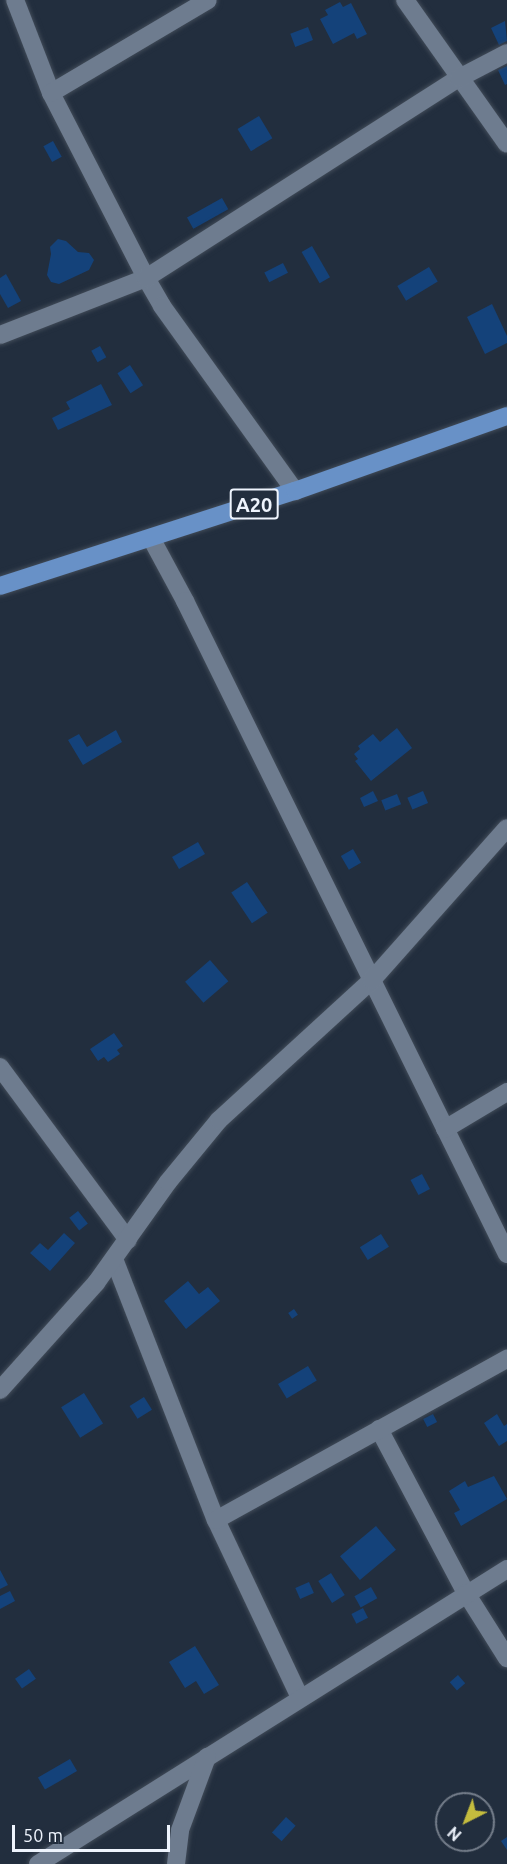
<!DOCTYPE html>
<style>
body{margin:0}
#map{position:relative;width:507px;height:1864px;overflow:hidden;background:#222e3e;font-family:Ubuntu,sans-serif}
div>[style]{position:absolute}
.building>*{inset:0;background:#14427a;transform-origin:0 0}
.roads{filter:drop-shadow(0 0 2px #414b58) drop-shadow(0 0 2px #414b58)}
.street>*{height:18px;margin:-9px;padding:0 9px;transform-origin:9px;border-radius:9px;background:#6e7c8f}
.primary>*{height:18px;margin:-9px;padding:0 9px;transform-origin:9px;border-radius:9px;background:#6891c7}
span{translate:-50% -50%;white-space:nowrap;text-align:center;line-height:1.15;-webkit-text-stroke:4.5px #222e3e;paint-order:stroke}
.shield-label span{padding:2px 4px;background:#222e3e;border:2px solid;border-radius:4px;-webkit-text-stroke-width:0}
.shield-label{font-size:20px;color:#eef4fd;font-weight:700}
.north{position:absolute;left:435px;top:1792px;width:60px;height:60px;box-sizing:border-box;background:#222e3e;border:2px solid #747d8a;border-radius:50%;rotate:222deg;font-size:16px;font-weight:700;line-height:24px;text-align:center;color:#eef4fd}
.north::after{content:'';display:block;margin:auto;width:21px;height:27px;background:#c4bc3e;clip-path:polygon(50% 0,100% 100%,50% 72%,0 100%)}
.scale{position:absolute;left:12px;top:1825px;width:158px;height:27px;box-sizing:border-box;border:3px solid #eef4fd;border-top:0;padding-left:8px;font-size:18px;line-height:21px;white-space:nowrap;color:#eef4fd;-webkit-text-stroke:4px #222e3e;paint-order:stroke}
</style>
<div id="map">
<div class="building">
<i style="clip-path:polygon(340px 2px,343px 7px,351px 3px,367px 34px,357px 39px,354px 33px,333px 44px,320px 19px,328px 15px,325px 10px)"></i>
<i style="clip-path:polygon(505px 21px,507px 41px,499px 45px,491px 28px)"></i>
<i style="left:308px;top:27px;width:14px;height:19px;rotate:69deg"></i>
<i style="clip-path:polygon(507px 66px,507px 84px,505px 85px,498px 70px)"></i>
<i style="left:259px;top:116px;width:26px;height:25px;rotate:59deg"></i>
<i style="left:53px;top:141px;width:18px;height:11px;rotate:61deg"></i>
<i style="left:222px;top:198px;width:13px;height:40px;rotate:61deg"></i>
<i style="clip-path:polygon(58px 239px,66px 241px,78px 252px,89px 253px,94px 260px,89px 270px,59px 284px,51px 282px,47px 275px,51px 254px,50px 247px)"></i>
<i style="left:312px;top:246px;width:36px;height:12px;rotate:60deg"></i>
<i style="left:283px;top:263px;width:11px;height:21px;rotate:63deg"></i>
<i style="left:429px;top:267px;width:17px;height:37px;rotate:59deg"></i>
<i style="clip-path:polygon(6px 274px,21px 301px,8px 308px,0 294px,0 278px)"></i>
<i style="clip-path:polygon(492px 304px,507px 336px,507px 343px,485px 354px,467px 317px)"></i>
<i style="left:100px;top:346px;width:13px;height:10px;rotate:61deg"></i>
<i style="left:130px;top:365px;width:24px;height:15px;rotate:57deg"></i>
<i style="clip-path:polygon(101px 384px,112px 405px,58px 430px,52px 418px,70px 409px,66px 402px)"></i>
<i style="clip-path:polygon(397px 728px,412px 748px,371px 781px,355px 761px,358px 759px,354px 754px,360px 749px,358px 746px,373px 734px,380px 742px)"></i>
<i style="clip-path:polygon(116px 730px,122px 742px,83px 765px,68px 740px,79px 734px,87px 747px)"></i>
<i style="clip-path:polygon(373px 791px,378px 801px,364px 807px,360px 798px)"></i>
<i style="left:423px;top:791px;width:13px;height:17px;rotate:67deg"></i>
<i style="left:397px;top:794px;width:11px;height:17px;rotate:68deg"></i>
<i style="left:198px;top:842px;width:14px;height:30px;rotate:60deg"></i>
<i style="left:353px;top:849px;width:16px;height:14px;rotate:60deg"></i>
<i style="left:247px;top:882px;width:37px;height:19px;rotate:56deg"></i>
<i style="left:210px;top:960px;width:28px;height:33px;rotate:49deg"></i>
<i style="clip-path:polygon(114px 1033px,123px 1046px,117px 1050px,120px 1054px,108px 1062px,104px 1057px,98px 1061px,90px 1049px)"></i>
<i style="left:422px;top:1174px;width:17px;height:13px;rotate:62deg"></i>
<i style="left:78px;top:1211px;width:16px;height:11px;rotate:52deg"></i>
<i style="clip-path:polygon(64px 1233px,75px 1243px,50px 1271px,30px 1253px,40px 1243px,48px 1250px)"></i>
<i style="left:381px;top:1234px;width:15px;height:25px;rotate:58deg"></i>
<i style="clip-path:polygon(188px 1281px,199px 1294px,208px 1287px,220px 1301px,186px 1329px,164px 1301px)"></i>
<i style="left:294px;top:1309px;width:7px;height:7px;rotate:56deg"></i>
<i style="left:308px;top:1366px;width:17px;height:35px;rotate:59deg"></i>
<i style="left:84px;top:1393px;width:36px;height:27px;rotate:58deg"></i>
<i style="left:144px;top:1397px;width:15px;height:17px;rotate:58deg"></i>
<i style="left:433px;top:1414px;width:9px;height:11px;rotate:63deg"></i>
<i style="clip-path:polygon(497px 1414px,504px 1426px,507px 1424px,507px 1441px,499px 1446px,484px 1423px)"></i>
<i style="clip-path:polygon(494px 1476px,507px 1499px,461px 1526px,454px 1513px,460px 1510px,449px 1491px,465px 1481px,468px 1487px)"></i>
<i style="left:376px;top:1526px;width:31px;height:47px;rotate:50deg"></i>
<i style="clip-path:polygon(0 1570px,8px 1585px,0 1589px)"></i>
<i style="left:331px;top:1573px;width:26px;height:15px;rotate:58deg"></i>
<i style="left:309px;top:1582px;width:12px;height:15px;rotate:66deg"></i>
<i style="left:371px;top:1587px;width:13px;height:19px;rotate:61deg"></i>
<i style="clip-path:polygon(10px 1591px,15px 1601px,0 1609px,0 1596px)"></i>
<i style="left:363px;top:1608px;width:11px;height:13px;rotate:63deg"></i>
<i style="clip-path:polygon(195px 1646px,219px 1685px,204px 1694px,196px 1681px,185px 1688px,169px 1662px)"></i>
<i style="left:29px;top:1669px;width:12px;height:17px;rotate:55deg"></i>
<i style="left:458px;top:1675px;width:11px;height:11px;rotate:49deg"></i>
<i style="left:70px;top:1759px;width:14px;height:37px;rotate:60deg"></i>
<i style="left:286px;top:1817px;width:13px;height:21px;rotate:42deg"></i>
<i style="clip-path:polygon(507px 1837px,507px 1850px,501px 1841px)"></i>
</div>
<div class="roads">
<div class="street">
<i style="left:15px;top:0;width:100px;rotate:68.8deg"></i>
<i style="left:51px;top:93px;width:208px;rotate:62.8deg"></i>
<i style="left:146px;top:278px;width:32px;rotate:60deg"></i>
<i style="left:162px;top:306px;width:228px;rotate:54.3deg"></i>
<i style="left:405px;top:0;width:176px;rotate:54.7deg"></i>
<i style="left:51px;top:93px;width:182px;rotate:-30.6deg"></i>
<i style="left:0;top:335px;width:157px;rotate:-21.3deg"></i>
<i style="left:146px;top:278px;width:371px;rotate:-32.6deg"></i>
<i style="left:459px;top:78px;width:54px;rotate:-27.5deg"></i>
<i style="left:151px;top:538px;width:72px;rotate:61.6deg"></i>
<i style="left:185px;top:601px;width:728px;rotate:63.75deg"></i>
<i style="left:0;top:1067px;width:215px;rotate:53.5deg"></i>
<i style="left:445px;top:1129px;width:72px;rotate:-30.8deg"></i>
<i style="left:114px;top:1259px;width:280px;rotate:68.7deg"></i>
<i style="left:216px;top:1520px;width:197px;rotate:64.7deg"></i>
<i style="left:0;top:1390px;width:144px;rotate:-48.1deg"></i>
<i style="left:96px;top:1283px;width:124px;rotate:-54.5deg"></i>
<i style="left:168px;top:1182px;width:80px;rotate:-50.6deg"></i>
<i style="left:219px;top:1120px;width:207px;rotate:-42.5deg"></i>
<i style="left:372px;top:980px;width:203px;rotate:-48.4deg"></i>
<i style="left:379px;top:1429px;width:186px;rotate:62.1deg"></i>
<i style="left:466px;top:1593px;width:77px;rotate:57.8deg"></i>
<i style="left:216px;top:1520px;width:333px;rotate:-29deg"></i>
<i style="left:38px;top:1864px;width:554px;rotate:-32.17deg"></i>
<i style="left:176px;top:1864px;width:34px;rotate:-83deg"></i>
<i style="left:180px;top:1830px;width:78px;rotate:-69.7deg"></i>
</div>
<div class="primary">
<i style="left:0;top:586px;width:310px;rotate:-17.9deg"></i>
<i style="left:295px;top:491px;width:225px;rotate:-19.5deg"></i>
</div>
</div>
<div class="shield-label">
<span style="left:254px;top:504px">A20</span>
</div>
<div class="north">N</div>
<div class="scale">50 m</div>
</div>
